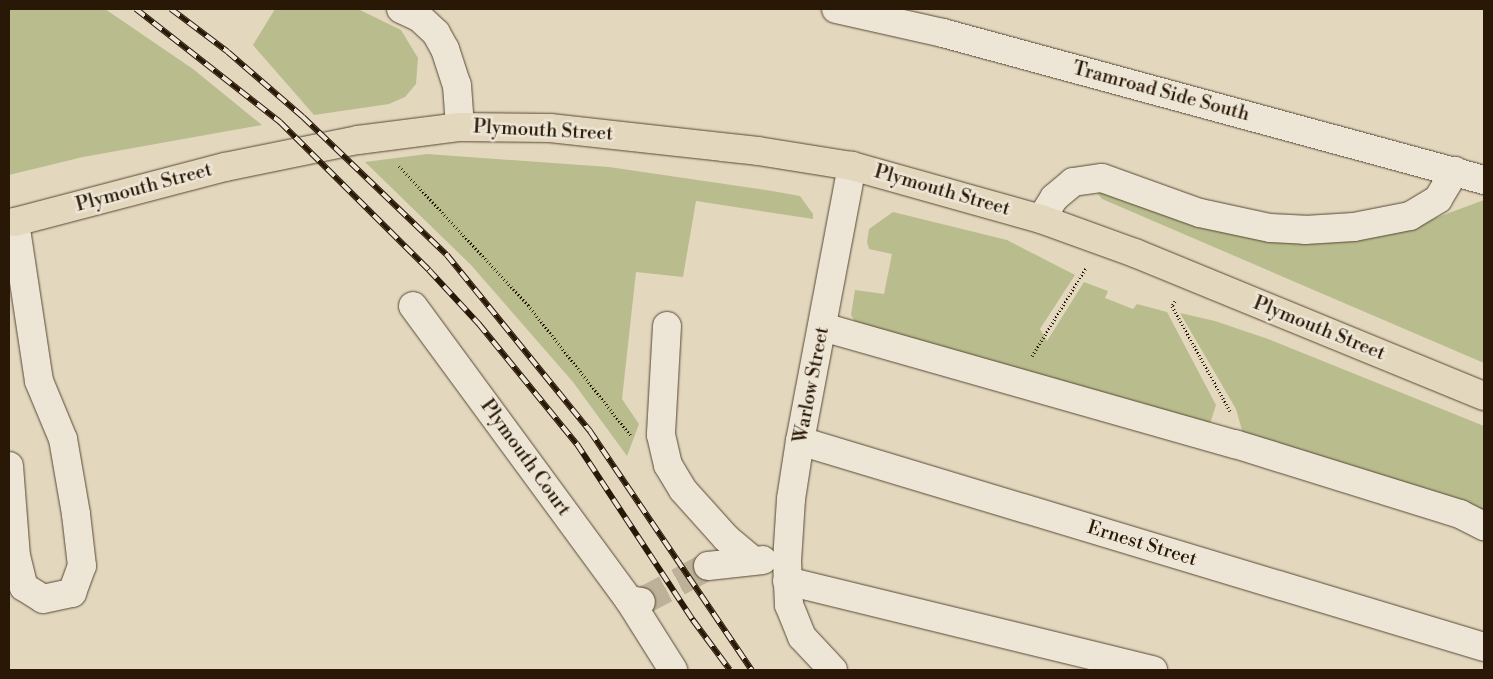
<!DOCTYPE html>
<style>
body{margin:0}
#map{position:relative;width:1493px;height:679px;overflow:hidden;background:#e3d7be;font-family:"Libre Bodoni",serif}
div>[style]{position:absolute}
.green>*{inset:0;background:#b9bd8e}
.minor-tunnel>*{height:28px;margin-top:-14px;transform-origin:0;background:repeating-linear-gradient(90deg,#beb199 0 28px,transparent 0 42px)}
.path>*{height:3px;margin-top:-1.5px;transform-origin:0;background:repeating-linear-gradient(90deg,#291806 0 1px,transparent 0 3.5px)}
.roads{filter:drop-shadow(0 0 1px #584834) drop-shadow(0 0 1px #584834)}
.minor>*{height:28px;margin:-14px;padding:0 14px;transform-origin:14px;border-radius:14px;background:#ede5d5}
.major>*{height:28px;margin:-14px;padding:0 14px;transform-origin:14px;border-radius:14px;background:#e3d7be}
.rail>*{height:5.5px;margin-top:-2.75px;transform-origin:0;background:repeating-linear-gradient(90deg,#ede5d5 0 11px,#291806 0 22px);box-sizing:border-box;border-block:1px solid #291806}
span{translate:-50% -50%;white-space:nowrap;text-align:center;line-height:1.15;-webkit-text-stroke:5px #ede5d5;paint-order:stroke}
.street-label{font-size:19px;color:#291806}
.frame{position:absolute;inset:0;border:10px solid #291806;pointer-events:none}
</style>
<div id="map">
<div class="green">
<i style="clip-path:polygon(9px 9px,105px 9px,193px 69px,262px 125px,83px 157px,9px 175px)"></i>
<i style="clip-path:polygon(275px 9px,358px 9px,401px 30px,418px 58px,416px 84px,405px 97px,389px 104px,314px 115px,253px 45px)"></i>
<i style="clip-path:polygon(427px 154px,609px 167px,772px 191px,800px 196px,813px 214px,813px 219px,696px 201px,683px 277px,636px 272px,622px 399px,639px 424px,627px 456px,573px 382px,471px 265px,365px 162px)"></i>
<i style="clip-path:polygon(1101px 188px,1267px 239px,1327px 243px,1403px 230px,1484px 200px,1484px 363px,1102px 199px,1098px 194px)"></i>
<i style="clip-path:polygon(893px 212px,1007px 240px,1075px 275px,1040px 329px,1047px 341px,1084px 282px,1108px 291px,1105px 298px,1133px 309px,1137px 304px,1167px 312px,1216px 405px,1209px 427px,855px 322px,851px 315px,855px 290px,884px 294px,892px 254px,869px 249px,867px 242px,869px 229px)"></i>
<i style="clip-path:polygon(1180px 313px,1215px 321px,1268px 339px,1484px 426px,1484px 514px,1243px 434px,1236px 409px)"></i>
</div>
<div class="minor-tunnel">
<i style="left:641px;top:602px;width:76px;rotate:-28.2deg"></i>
</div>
<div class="path">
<i style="left:399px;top:166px;width:190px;rotate:47.1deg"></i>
<i style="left:528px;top:305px;width:167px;rotate:51.8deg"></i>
<i style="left:1175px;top:301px;width:6px;rotate:121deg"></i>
<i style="left:1172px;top:306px;width:120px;rotate:61.1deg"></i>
<i style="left:1032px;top:356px;width:103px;rotate:-58.5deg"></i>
</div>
<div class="roads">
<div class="minor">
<i style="left:401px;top:9px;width:21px;rotate:25deg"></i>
<i style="left:420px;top:18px;width:22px;rotate:43deg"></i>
<i style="left:436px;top:33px;width:18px;rotate:61deg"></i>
<i style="left:445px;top:49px;width:38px;rotate:72deg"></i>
<i style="left:457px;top:85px;width:42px;rotate:85.9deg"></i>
<i style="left:836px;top:9px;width:110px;rotate:12.6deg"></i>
<i style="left:943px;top:33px;width:561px;rotate:15.2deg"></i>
<i style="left:1041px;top:219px;width:25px;rotate:-58deg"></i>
<i style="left:1054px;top:198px;width:25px;rotate:-40deg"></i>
<i style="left:1073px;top:182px;width:29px;rotate:-8deg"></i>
<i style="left:1102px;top:178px;width:104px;rotate:19.7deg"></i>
<i style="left:1200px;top:213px;width:72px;rotate:12.1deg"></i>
<i style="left:1270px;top:228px;width:35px;rotate:3deg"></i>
<i style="left:1305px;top:230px;width:49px;rotate:-3.5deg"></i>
<i style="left:1354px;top:227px;width:57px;rotate:-11.1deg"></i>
<i style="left:1410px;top:216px;width:33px;rotate:-31deg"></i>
<i style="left:1438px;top:199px;width:33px;rotate:-59deg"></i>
<i style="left:413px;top:306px;width:365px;rotate:53.7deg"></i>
<i style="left:629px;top:600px;width:12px;rotate:9deg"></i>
<i style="left:667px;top:326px;width:109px;rotate:93.2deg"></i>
<i style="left:661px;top:435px;width:31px;rotate:77deg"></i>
<i style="left:668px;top:465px;width:29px;rotate:59deg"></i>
<i style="left:683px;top:490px;width:64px;rotate:48.1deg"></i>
<i style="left:726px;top:538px;width:33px;rotate:40deg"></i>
<i style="left:823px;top:327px;width:428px;rotate:15.9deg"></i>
<i style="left:1235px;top:444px;width:236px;rotate:17.3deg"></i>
<i style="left:1460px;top:514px;width:27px;rotate:27deg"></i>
<i style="left:800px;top:441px;width:714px;rotate:16.76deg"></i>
<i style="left:9px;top:466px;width:90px;rotate:85.6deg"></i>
<i style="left:16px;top:556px;width:32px;rotate:76deg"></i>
<i style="left:24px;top:587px;width:22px;rotate:32deg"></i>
<i style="left:43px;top:599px;width:30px;rotate:-12deg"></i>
<i style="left:72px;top:593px;width:29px;rotate:-70deg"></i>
<i style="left:82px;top:566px;width:52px;rotate:-96.6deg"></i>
<i style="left:76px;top:514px;width:76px;rotate:-99.8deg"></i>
<i style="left:63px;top:439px;width:63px;rotate:-112.5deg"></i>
<i style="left:39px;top:381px;width:161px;rotate:-98.6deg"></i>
<i style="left:708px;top:566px;width:55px;rotate:-6.2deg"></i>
<i style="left:787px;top:581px;width:377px;rotate:13.7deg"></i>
<i style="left:629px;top:600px;width:83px;rotate:57.8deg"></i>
<i style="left:833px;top:670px;width:45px;rotate:-133.2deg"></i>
<i style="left:802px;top:637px;width:35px;rotate:-112deg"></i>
<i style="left:789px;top:605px;width:44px;rotate:-92.6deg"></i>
<i style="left:787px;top:561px;width:62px;rotate:-86.3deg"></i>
<i style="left:791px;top:499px;width:59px;rotate:-81.2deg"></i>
<i style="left:800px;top:441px;width:280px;rotate:-79.3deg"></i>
</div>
<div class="major">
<i style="left:15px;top:222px;width:217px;rotate:-14.7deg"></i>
<i style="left:225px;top:167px;width:136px;rotate:-11.5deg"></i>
<i style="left:358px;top:140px;width:103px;rotate:-7.3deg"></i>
<i style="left:460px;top:127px;width:90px;rotate:0.6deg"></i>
<i style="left:550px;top:128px;width:209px;rotate:6.3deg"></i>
<i style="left:758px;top:151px;width:95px;rotate:9.1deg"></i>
<i style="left:852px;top:166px;width:196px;rotate:15.7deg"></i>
<i style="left:1041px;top:219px;width:100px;rotate:19.9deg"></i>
<i style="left:1135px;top:253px;width:377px;rotate:22.3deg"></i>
</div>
</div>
<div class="rail">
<i style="left:136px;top:9px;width:183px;rotate:38.1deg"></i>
<i style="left:280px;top:122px;width:210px;rotate:44.8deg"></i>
<i style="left:429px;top:270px;width:74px;rotate:47.2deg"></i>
<i style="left:479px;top:324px;width:155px;rotate:50.8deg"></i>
<i style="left:577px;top:444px;width:211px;rotate:56.6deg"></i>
<i style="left:693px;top:620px;width:62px;rotate:53.5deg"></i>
<i style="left:171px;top:9px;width:71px;rotate:37deg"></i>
<i style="left:228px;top:52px;width:99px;rotate:40.9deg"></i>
<i style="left:303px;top:117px;width:199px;rotate:43.8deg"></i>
<i style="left:447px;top:255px;width:227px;rotate:50.9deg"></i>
<i style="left:590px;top:431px;width:289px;rotate:55.9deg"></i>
</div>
<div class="street-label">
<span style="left:1161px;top:92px;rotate:15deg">Tramroad Side South</span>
<span style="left:543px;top:131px;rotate:3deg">Plymouth Street</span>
<span style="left:144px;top:188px;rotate:-15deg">Plymouth Street</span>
<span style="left:942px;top:191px;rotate:16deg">Plymouth Street</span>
<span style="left:1319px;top:329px;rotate:22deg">Plymouth Street</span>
<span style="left:812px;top:385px;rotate:-79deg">Warlow Street</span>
<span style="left:525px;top:458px;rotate:54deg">Plymouth Court</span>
<span style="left:1142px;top:544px;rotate:17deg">Ernest Street</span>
</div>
<div class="frame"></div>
</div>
